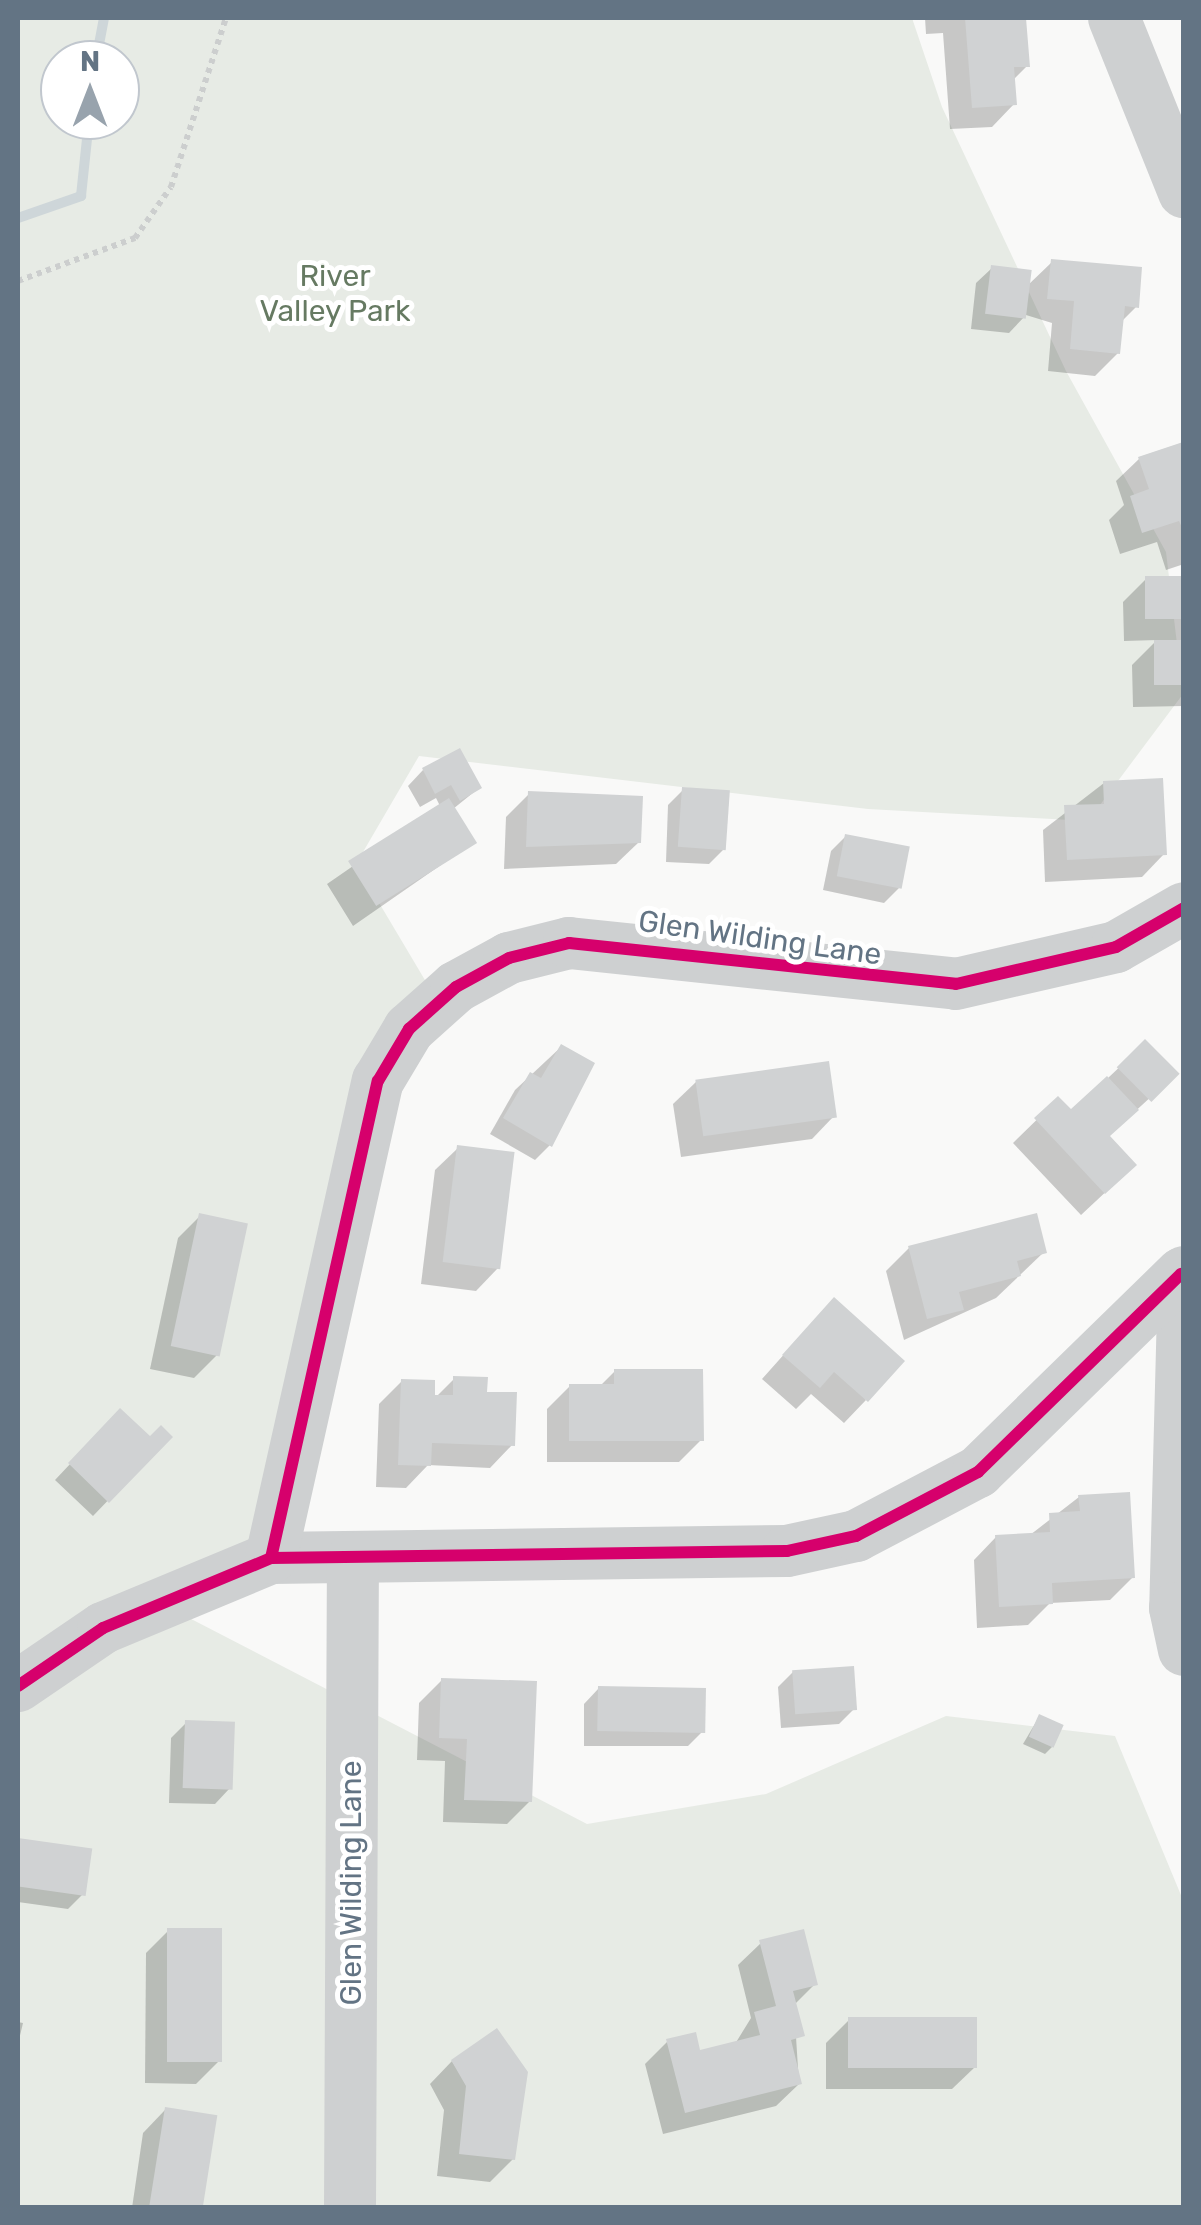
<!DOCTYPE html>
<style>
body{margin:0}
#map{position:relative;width:1201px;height:2225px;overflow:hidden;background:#f9f9f8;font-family:Rubik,sans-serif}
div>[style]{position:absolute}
.green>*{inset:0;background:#e7ebe5}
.shadow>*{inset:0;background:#0003}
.stream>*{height:10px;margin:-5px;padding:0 5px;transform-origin:5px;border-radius:5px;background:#ced6d9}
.building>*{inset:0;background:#d0d2d3;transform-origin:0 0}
.path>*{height:6px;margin-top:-3px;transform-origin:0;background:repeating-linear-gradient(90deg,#cccece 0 5px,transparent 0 10px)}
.minor>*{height:52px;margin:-26px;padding:0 26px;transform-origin:26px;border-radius:26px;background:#ced0d1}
.cycleway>*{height:12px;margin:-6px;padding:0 6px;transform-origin:6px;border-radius:6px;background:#d6006c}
span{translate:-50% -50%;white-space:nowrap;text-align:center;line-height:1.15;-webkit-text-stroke:10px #fff;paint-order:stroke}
.park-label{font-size:30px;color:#667a62}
.street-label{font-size:30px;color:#637484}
.frame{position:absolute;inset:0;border:20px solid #637484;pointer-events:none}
.north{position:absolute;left:40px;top:40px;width:100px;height:100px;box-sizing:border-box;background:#fff;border:2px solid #c1c7ce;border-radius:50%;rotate:0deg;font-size:28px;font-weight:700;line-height:40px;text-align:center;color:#637484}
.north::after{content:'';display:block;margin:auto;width:35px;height:45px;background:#98a3ad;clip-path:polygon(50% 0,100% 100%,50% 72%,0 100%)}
</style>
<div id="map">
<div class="green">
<i style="clip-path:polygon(evenodd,18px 18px,912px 18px,942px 107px,1066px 371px,1166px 552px,1183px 694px,1088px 821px,868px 809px,419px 756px,356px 864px,438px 1002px,340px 1232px,271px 1558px,166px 1606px,587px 1824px,766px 1794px,946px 1716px,1115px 1736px,1183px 1900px,1183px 2207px,18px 2207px,18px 18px,60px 60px,120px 60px,120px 120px,60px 120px,60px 60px)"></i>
</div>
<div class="shadow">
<i style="clip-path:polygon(925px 18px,1023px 18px,1027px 66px,1013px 80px,1014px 104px,992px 127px,950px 129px,943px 33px,926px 34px)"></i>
<i style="clip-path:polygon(1052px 262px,1136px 307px,1121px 322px,1118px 353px,1095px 376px,1048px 371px,1052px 323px,1026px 315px,1009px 333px,971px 329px,976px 283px,992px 268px,1027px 286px)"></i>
<i style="clip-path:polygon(1181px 445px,1184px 564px,1166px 570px,1157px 542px,1120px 554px,1109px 520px,1124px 505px,1116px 481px,1139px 459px)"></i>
<i style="clip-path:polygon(1146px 579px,1184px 579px,1184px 706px,1133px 707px,1132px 665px,1157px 640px,1124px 641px,1123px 602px)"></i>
<i style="clip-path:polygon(423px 770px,479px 788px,453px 809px,474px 842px,353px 926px,327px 884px,440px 806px,436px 798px,420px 807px,408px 786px)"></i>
<i style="clip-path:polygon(1104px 783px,1164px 854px,1142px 877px,1045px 882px,1043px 830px)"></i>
<i style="clip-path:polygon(683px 790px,724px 849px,709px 864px,666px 862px,668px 805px)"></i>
<i style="clip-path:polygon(529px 794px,639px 842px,616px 864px,504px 869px,506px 817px)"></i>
<i style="clip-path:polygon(846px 836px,899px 888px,884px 903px,823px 890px,831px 851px)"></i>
<i style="clip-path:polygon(1145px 1043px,1176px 1074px,1107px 1137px,1111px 1187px,1081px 1215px,1013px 1143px,1058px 1099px,1071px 1113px)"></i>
<i style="clip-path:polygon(561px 1047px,550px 1145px,535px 1160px,490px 1134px,515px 1090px)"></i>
<i style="clip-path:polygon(696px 1082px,834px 1116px,812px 1139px,681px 1157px,673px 1104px)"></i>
<i style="clip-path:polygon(458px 1148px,498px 1268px,476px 1291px,421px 1284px,435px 1170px)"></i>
<i style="clip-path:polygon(200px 1216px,217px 1355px,194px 1378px,150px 1369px,178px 1238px)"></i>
<i style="clip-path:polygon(909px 1248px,1044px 1252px,996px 1298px,904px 1340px,886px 1271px)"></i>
<i style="clip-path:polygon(812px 1323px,866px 1400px,844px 1423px,811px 1394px,796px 1409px,762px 1379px)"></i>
<i style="clip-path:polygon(615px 1371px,701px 1440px,679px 1462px,547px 1462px,547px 1409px,570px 1386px,600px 1386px)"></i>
<i style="clip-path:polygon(454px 1379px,485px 1394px,512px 1445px,490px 1468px,428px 1465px,406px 1488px,376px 1487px,379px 1404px,402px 1381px,432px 1401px)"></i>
<i style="clip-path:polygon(120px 1411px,150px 1440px,169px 1437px,93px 1516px,55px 1480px)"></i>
<i style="clip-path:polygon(1079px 1497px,1133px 1577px,1110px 1600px,1050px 1603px,1028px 1625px,977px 1628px,974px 1560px,996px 1537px,1030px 1535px)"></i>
<i style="clip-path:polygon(793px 1672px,854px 1709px,839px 1724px,781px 1728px,778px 1687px)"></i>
<i style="clip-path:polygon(442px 1680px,530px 1801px,507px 1824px,443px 1822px,445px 1761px,417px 1760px,419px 1703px)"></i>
<i style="clip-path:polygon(599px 1688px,703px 1731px,688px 1746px,584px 1746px,584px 1704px)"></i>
<i style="clip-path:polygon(1039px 1717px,1052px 1747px,1045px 1754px,1023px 1744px)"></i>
<i style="clip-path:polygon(186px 1723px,230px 1788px,215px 1804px,169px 1803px,171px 1738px)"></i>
<i style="clip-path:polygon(18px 1841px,90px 1850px,83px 1894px,68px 1909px,18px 1902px)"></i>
<i style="clip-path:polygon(168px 1931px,219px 2061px,196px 2084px,145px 2083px,146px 1953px)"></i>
<i style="clip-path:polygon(761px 1943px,815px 1984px,794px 2005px,799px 2084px,776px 2106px,663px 2134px,645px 2064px,668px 2041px,698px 2053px,735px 2044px,751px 2018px,738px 1965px)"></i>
<i style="clip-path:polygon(849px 2020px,975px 2067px,952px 2089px,826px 2089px,826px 2043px)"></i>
<i style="clip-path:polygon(18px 2022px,23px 2023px,18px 2044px)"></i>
<i style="clip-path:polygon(452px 2061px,513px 2159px,490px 2182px,437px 2176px,444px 2110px,430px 2084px)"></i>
<i style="clip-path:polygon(165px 2110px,201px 2208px,132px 2208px,143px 2133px)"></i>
</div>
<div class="stream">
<i style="left:96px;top:60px;width:43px;rotate:-79.2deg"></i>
<i style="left:18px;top:218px;width:67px;rotate:-19.2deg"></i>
<i style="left:81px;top:196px;width:76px;rotate:-84deg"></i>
</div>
<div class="building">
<i style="clip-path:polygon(965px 18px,1026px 18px,1030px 67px,1014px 67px,1017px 105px,972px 108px)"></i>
<i style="clip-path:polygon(1051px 259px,1142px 267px,1139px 308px,1125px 306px,1120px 354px,1070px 349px,1074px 301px,1047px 299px)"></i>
<i style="left:991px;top:265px;width:41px;height:49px;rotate:7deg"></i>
<i style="clip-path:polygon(1183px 442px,1184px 532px,1179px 521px,1142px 533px,1130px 496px,1149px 489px,1138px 457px)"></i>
<i style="left:1184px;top:576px;width:43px;height:39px;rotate:90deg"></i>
<i style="left:1154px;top:640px;width:30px;height:45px"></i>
<i style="clip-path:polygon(460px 748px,482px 788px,460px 801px,451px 785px,435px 794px,422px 768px)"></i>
<i style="clip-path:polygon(1163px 778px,1167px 855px,1067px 860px,1064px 805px,1104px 804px,1103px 781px)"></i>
<i style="left:682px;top:787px;width:48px;height:60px;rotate:4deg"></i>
<i style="clip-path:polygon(528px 791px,643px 796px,641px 843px,526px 847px)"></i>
<i style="left:449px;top:798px;width:53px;height:119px;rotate:58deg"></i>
<i style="left:845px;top:834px;width:66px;height:43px;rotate:11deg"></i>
<i style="left:1145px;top:1039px;width:49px;height:40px;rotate:45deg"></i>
<i style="clip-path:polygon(561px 1044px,595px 1063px,552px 1147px,503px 1118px,530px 1072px,541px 1078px)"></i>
<i style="left:829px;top:1061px;width:57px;height:135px;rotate:82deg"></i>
<i style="clip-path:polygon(1107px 1076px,1139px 1110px,1110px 1136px,1137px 1165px,1105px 1194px,1034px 1118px,1058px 1096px,1071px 1109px)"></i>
<i style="left:457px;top:1145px;width:58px;height:118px;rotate:7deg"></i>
<i style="left:199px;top:1213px;width:50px;height:136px;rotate:12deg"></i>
<i style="clip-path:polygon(1037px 1213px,1047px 1253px,1017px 1261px,1021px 1276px,959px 1292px,964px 1310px,927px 1319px,908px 1246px)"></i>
<i style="clip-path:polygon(834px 1297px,905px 1361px,868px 1402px,834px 1372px,820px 1388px,782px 1355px)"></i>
<i style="clip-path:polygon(614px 1369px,703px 1369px,704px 1441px,569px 1441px,569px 1384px,614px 1384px)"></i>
<i style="clip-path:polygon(453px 1376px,488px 1377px,487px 1392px,517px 1392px,515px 1446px,432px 1443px,431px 1466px,398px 1465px,401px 1379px,435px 1380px,435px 1395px,453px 1395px)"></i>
<i style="clip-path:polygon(120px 1408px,150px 1436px,161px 1425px,173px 1437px,109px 1503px,68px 1463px)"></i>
<i style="clip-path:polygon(1130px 1492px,1135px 1578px,1052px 1583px,1053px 1604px,999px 1607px,995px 1535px,1050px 1532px,1049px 1513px,1080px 1511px,1078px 1495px)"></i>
<i style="left:854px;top:1666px;width:44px;height:62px;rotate:86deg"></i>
<i style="clip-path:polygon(441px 1678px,537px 1681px,532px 1802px,464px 1800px,467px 1739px,439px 1738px)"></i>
<i style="left:598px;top:1686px;width:108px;height:45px;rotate:1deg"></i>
<i style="left:1039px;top:1714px;width:27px;height:25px;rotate:24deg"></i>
<i style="left:185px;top:1720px;width:50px;height:68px;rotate:2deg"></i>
<i style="left:18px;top:1838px;width:75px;height:48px;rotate:8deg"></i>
<i style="left:167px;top:1928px;width:55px;height:134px"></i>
<i style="clip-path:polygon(804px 1929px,818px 1985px,793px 1991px,805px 2036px,791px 2040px,802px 2084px,685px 2113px,666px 2039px,696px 2032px,700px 2050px,760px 2035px,754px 2012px,776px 2006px,759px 1940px)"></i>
<i style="left:848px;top:2017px;width:129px;height:51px"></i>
<i style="clip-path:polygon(497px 2028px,528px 2072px,515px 2160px,459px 2154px,466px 2086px,451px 2060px)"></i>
<i style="left:165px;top:2107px;width:53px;height:102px;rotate:9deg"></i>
</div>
<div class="path">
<i style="left:18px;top:281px;width:125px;rotate:-20.2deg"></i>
<i style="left:135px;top:238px;width:62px;rotate:-54.8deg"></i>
<i style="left:171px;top:187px;width:178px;rotate:-72deg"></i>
</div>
<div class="minor">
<i style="left:1114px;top:18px;width:188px;rotate:68.1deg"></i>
<i style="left:1184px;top:1272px;width:336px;rotate:91.5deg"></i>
<i style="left:1175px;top:1608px;width:43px;rotate:77.9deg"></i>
<i style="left:271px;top:1558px;width:516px;rotate:-0.78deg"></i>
<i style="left:787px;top:1551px;width:71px;rotate:-12.3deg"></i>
<i style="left:856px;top:1536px;width:138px;rotate:-27.7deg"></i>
<i style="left:978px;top:1472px;width:284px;rotate:-44.3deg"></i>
<i style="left:18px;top:1686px;width:103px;rotate:-34.3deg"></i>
<i style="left:103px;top:1628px;width:182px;rotate:-22.6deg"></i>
<i style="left:271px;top:1558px;width:489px;rotate:-77.4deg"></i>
<i style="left:378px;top:1081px;width:61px;rotate:-59.2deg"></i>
<i style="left:409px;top:1029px;width:63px;rotate:-41.8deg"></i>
<i style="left:456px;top:987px;width:60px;rotate:-28.7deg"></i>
<i style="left:509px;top:958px;width:62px;rotate:-14deg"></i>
<i style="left:569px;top:943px;width:389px;rotate:6deg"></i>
<i style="left:956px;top:984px;width:164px;rotate:-13deg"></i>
<i style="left:1116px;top:947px;width:78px;rotate:-29.8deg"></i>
<i style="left:350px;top:2208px;width:650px;rotate:-89.74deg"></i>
</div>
<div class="cycleway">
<i style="left:271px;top:1558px;width:516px;rotate:-0.78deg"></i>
<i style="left:787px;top:1551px;width:71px;rotate:-12.3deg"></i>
<i style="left:856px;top:1536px;width:138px;rotate:-27.7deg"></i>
<i style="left:978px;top:1472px;width:284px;rotate:-44.3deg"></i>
<i style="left:18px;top:1686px;width:103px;rotate:-34.3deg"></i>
<i style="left:103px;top:1628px;width:182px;rotate:-22.6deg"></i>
<i style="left:271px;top:1558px;width:489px;rotate:-77.4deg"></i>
<i style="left:378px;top:1081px;width:61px;rotate:-59.2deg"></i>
<i style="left:409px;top:1029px;width:63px;rotate:-41.8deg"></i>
<i style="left:456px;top:987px;width:60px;rotate:-28.7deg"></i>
<i style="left:509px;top:958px;width:62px;rotate:-14deg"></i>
<i style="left:569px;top:943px;width:389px;rotate:6deg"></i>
<i style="left:956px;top:984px;width:164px;rotate:-13deg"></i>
<i style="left:1116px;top:947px;width:78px;rotate:-29.8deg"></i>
</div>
<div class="park-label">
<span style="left:335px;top:293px">River<br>Valley Park</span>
</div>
<div class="street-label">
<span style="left:760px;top:938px;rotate:8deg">Glen Wilding Lane</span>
<span style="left:351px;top:1883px;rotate:-90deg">Glen Wilding Lane</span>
</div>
<div class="frame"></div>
<div class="north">N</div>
</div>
